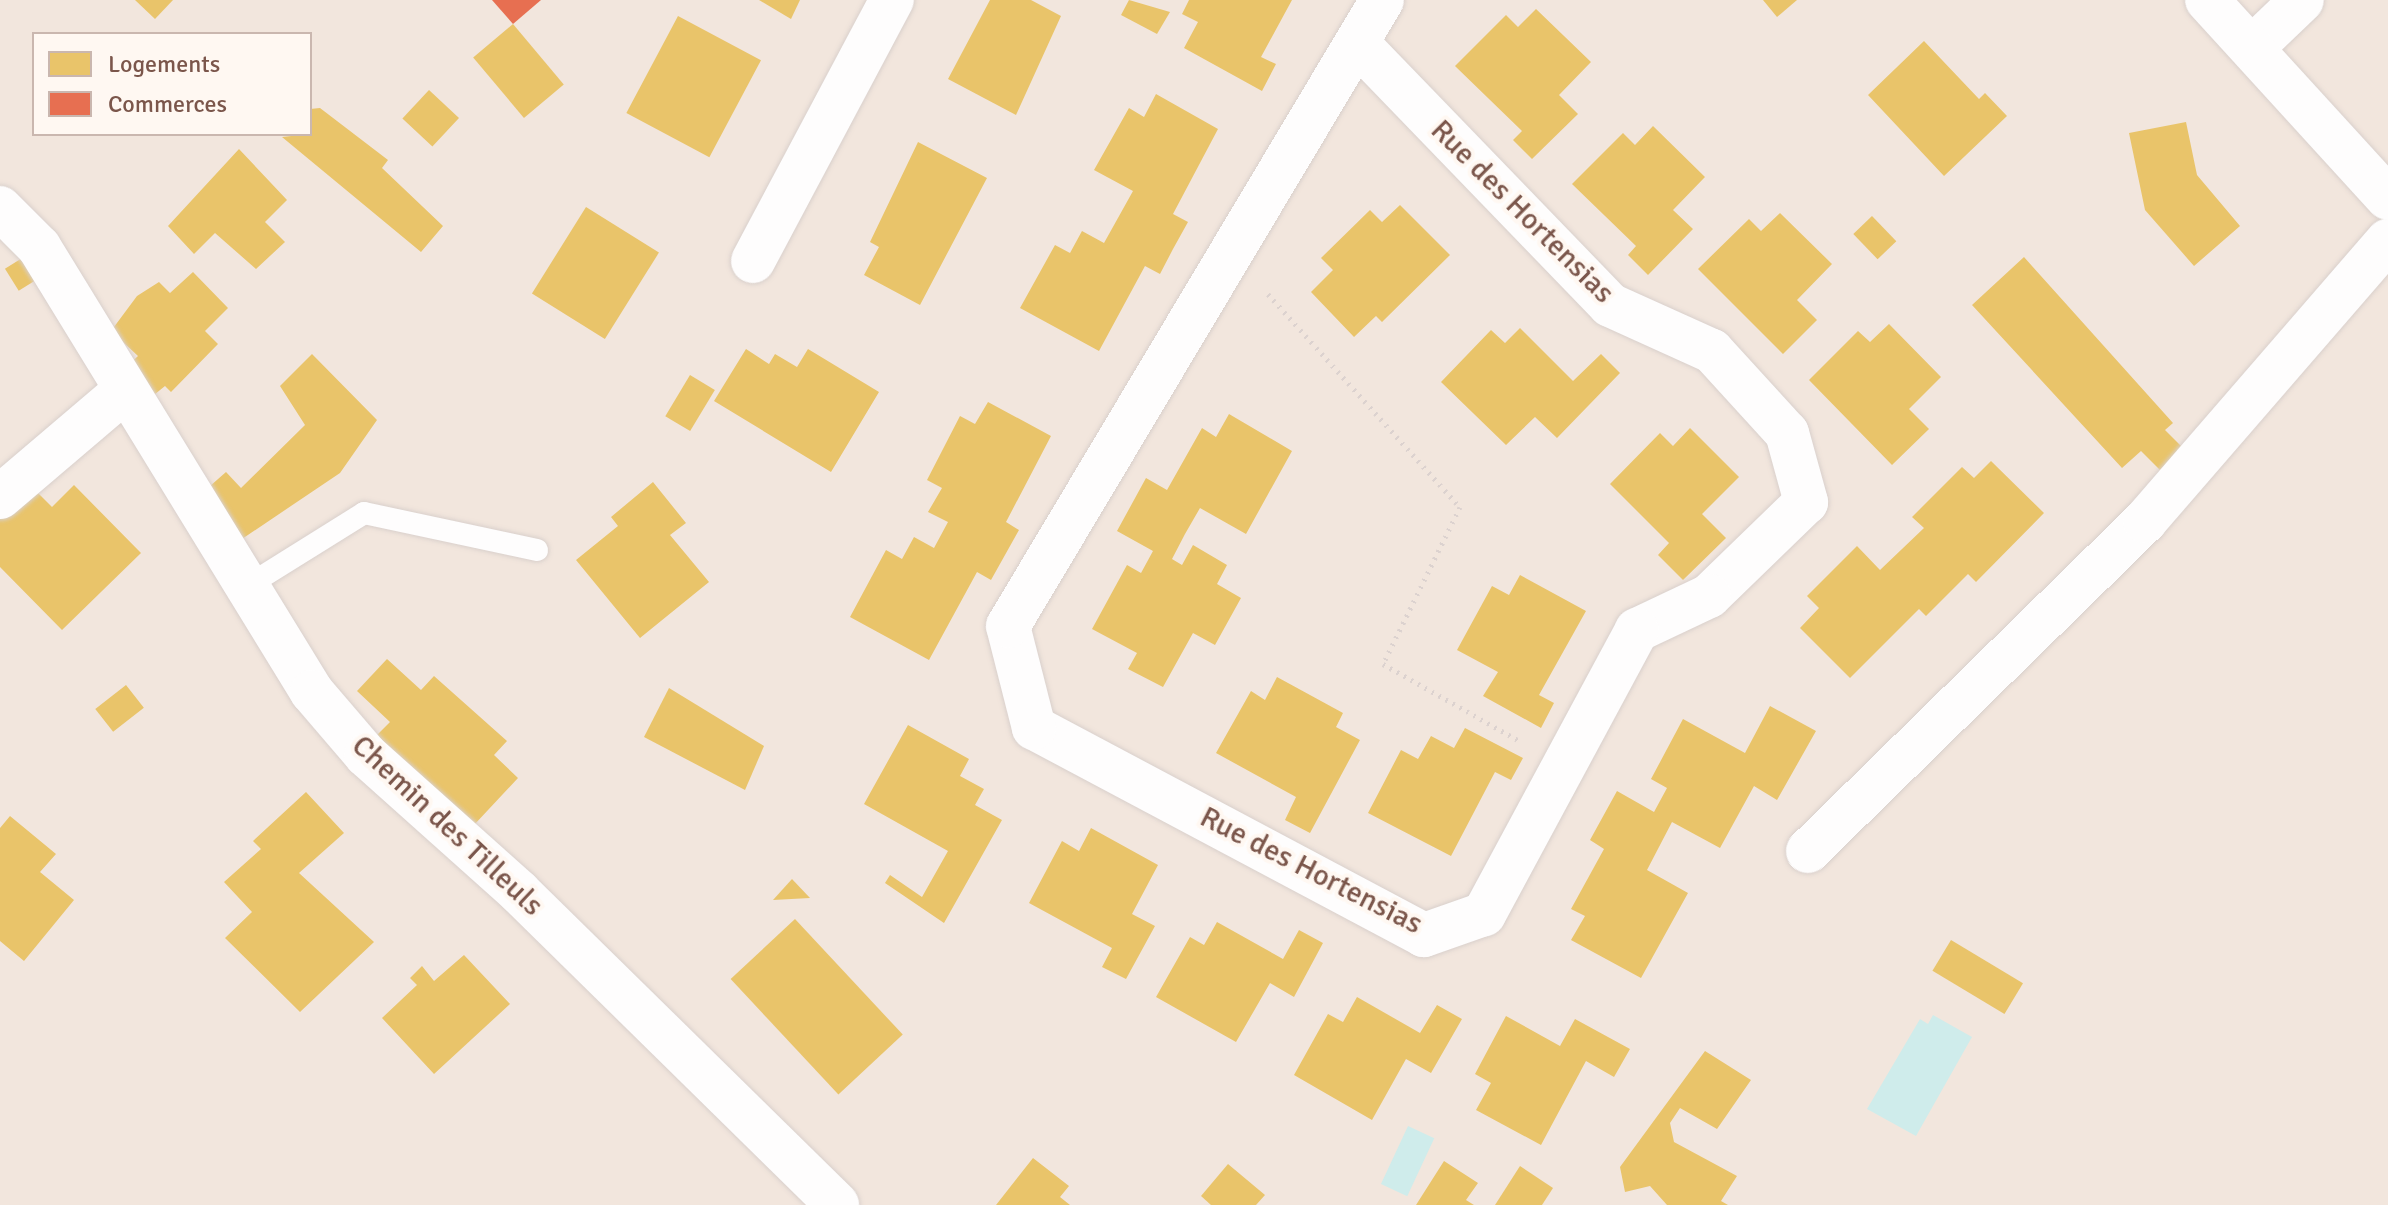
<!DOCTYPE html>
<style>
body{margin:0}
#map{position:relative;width:2388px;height:1205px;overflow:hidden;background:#f9f4ef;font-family:Signika,sans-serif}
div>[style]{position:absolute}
.residential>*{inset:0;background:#f2e6dd}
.water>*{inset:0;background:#cfeceb;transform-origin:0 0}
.homes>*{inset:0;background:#e9c46a;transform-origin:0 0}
.shops>*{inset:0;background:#e76f51}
.path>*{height:5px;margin-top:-2.5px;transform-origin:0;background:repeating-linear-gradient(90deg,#dcd2cf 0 2px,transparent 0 8px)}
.roads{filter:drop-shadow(0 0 2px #d9d0cc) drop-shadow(0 0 2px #d9d0cc)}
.lane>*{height:22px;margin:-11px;padding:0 11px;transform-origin:11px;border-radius:11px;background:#fefdfd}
.street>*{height:44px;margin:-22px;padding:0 22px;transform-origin:22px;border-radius:22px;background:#fefdfd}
.secondary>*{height:44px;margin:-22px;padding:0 22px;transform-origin:22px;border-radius:22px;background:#fefdfd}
span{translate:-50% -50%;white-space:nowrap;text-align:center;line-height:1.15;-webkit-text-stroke:8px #fff8f2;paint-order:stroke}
.street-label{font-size:30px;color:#7b564b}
.legend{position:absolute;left:32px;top:32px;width:280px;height:104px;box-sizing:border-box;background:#fff8f2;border:2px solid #cab7af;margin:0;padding:10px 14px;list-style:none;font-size:24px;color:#7b564b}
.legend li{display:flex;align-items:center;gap:16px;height:40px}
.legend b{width:40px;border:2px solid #cab7af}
</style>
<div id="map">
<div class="residential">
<i style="clip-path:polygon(evenodd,0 0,2388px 0,2388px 1205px,0 1205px,0 0,34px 34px,310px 34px,310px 134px,34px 134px,34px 34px)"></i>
</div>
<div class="water">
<i style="clip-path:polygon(1933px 1015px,1972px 1037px,1916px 1136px,1867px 1109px,1920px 1019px,1928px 1024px)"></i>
<i style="left:1408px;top:1126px;width:29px;height:64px;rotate:25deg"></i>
</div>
<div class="homes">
<i style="clip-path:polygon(135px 0,173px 0,155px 19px)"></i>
<i style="clip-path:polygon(759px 0,800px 0,791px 19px)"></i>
<i style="clip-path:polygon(990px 0,1031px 0,1061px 16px,1016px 115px,948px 79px)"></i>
<i style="clip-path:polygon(1129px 0,1170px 12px,1157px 34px,1121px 15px)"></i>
<i style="clip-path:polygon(1189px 0,1292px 0,1261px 57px,1276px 64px,1262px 91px,1184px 48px,1198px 22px,1182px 14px)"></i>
<i style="clip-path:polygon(1763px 0,1797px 0,1777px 17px)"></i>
<i style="clip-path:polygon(1536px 9px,1591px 62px,1559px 95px,1578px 114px,1532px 159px,1513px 140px,1522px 131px,1455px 66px,1506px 15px,1518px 27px)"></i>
<i style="left:678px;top:16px;width:94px;height:110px;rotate:28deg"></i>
<i style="left:513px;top:24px;width:79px;height:52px;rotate:50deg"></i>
<i style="clip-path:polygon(1924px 41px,1979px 99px,1985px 93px,2007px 116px,1944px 176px,1868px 95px)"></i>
<i style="left:429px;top:90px;width:41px;height:39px;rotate:43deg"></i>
<i style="clip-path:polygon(1156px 94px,1218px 129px,1173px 214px,1188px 222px,1173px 249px,1160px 274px,1145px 266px,1099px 351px,1020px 308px,1055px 245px,1070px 253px,1082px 231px,1104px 243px,1133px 191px,1094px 170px,1129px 108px,1144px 117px)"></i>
<i style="clip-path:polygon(320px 108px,388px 160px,382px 168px,443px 226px,421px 252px,282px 137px,310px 134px,310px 109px)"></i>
<i style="clip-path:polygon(2186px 122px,2197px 175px,2240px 226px,2194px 266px,2145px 210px,2129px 133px)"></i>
<i style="clip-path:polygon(1653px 126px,1705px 177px,1673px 210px,1693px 229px,1648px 275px,1628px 255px,1636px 246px,1572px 184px,1623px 133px,1635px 145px)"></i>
<i style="clip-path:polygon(918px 142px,987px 178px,920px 305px,864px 275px,879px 247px,870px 242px)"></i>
<i style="clip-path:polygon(239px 149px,287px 200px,265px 222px,285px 242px,256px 269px,215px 233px,194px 254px,168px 226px)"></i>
<i style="clip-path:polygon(1400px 205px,1450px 255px,1382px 322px,1376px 316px,1354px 337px,1311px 292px,1333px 270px,1321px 258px,1370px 210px,1382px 222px)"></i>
<i style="left:586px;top:207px;width:86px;height:102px;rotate:32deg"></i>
<i style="clip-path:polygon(1780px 213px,1832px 264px,1797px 300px,1817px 320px,1783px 354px,1698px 269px,1749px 219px,1761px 231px)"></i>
<i style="left:1872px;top:216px;width:35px;height:26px;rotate:46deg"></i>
<i style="left:27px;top:255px;width:26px;height:26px;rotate:58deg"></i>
<i style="clip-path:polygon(2024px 257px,2173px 423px,2165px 430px,2184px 449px,2160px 470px,2141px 451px,2122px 468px,1972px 305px)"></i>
<i style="clip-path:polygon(193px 272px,228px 308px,205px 331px,218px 344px,171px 392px,165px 386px,144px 403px,122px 371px,138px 356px,111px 331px,137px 296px,159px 282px,170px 293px)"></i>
<i style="clip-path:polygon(1889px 324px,1941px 377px,1909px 409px,1929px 429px,1892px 465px,1809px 380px,1858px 331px,1870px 342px)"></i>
<i style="clip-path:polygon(1520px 328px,1573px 381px,1601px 354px,1620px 373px,1557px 438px,1535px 417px,1506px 445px,1441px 382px,1491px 330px,1505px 343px)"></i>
<i style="clip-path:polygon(746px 349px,769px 364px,775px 354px,797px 367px,808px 349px,879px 392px,831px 472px,714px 401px)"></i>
<i style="clip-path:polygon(312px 354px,377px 420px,340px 473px,239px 541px,201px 494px,226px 472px,241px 488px,305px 425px,280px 386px)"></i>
<i style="left:690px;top:375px;width:29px;height:48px;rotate:31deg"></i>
<i style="clip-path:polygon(988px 402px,1051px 436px,1006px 522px,1019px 530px,991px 580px,977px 572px,929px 660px,850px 617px,886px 550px,902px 559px,914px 537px,934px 548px,948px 522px,928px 512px,942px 488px,927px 480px,960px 416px,975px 424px)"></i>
<i style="clip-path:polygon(1229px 414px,1292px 451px,1246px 534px,1200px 508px,1185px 534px,1172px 559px,1182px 565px,1193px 545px,1227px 565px,1217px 584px,1241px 598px,1215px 645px,1193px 633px,1163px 687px,1128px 669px,1137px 653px,1092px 629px,1127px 565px,1141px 573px,1153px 551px,1117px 531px,1146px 478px,1167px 490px,1202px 428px,1216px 437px)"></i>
<i style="clip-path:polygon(1690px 428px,1739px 477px,1702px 514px,1726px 538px,1683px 580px,1658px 555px,1669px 543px,1610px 484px,1660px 433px,1673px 446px)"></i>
<i style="clip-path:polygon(1991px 461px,2044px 513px,1976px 582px,1968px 574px,1926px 616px,1919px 609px,1850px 678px,1800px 628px,1819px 608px,1807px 596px,1857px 546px,1880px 570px,1924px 528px,1912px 517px,1962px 467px,1974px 478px)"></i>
<i style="clip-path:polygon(653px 482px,686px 523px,670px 535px,709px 582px,640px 638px,576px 560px,618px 526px,611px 517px)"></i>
<i style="clip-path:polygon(28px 483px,52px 507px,74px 485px,141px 553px,62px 630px,0 567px,0 511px)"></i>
<i style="clip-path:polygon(1520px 575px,1586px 611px,1539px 695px,1554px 703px,1541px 728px,1483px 696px,1498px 672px,1457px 650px,1492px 586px,1509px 595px)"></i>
<i style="clip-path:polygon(387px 659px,421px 690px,434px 676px,507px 741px,494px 755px,518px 778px,474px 825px,376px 736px,390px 722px,357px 691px)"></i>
<i style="clip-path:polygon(1277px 677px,1343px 713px,1336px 727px,1360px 740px,1310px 833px,1285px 820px,1296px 797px,1216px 753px,1251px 691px,1265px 700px)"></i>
<i style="left:126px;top:685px;width:29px;height:39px;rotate:52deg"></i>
<i style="clip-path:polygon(669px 688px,764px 746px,745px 790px,644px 737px)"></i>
<i style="clip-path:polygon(1770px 706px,1816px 731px,1777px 800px,1754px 786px,1720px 848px,1672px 822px,1647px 870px,1688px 893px,1641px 978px,1571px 940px,1585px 916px,1571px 909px,1604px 849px,1590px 840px,1617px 791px,1654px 812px,1667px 788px,1651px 779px,1683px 719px,1745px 753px)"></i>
<i style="clip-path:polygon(908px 725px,969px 759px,960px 776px,984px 789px,975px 805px,1002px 820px,944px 923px,885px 883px,890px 875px,922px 897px,948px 851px,864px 804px)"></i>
<i style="clip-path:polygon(1465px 728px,1523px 758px,1511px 780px,1495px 772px,1451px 856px,1368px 813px,1401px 750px,1418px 759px,1431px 736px,1454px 748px)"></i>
<i style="clip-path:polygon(306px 792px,344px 833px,299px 873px,374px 942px,300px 1012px,225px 938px,252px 912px,224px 882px,261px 849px,253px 841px)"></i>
<i style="clip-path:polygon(10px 816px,56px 854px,40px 872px,74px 900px,24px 961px,0 941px,0 828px)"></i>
<i style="clip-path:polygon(1091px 828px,1158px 865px,1132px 914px,1155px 926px,1126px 979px,1102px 967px,1112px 948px,1029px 903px,1062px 841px,1079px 851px)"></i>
<i style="clip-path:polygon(792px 879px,810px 898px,773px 900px)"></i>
<i style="left:795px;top:919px;width:158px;height:88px;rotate:47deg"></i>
<i style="clip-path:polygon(1217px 922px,1283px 959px,1299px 930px,1323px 943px,1294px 997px,1270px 983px,1236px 1042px,1156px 997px,1190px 937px,1204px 945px)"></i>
<i style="left:1951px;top:940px;width:84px;height:36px;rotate:31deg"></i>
<i style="clip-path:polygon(464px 955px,510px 1004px,434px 1074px,382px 1018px,417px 985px,410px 978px,422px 966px,434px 981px)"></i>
<i style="clip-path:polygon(1357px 997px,1420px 1033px,1437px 1005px,1462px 1019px,1431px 1073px,1406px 1059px,1372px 1120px,1294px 1075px,1328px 1014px,1343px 1022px)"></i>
<i style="clip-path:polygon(1506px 1016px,1560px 1046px,1575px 1019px,1630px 1049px,1614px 1077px,1586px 1061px,1541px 1145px,1476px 1110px,1491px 1083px,1475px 1074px)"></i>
<i style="clip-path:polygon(1705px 1051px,1751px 1080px,1717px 1129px,1680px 1108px,1670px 1123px,1674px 1142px,1737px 1176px,1721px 1201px,1728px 1205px,1667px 1205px,1650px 1186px,1625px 1192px,1620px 1167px)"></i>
<i style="clip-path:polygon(1033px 1158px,1069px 1186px,1060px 1197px,1070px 1205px,996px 1205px)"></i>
<i style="clip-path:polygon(1444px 1161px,1478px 1183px,1466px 1200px,1474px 1205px,1416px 1205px)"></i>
<i style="clip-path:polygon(1228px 1164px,1265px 1195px,1256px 1205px,1211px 1205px,1201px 1196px)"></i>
<i style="clip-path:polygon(1520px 1166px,1553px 1188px,1542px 1205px,1495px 1205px)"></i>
</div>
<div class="shops">
<i style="clip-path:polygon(492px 0,541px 0,513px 24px)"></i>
</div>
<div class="path">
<i style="left:1268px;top:294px;width:287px;rotate:48deg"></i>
<i style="left:1460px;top:507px;width:175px;rotate:116.1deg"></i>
<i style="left:1383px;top:664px;width:155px;rotate:29.4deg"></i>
</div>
<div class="roads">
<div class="lane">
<i style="left:252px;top:583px;width:132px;rotate:-32deg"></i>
<i style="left:364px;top:513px;width:177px;rotate:12.1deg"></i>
</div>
<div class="street">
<i style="left:1359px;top:45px;width:361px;rotate:46deg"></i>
<i style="left:1610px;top:305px;width:112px;rotate:24.3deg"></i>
<i style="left:1712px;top:351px;width:111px;rotate:47.6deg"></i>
<i style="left:1787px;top:433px;width:72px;rotate:74.6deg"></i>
<i style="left:1806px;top:502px;width:135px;rotate:135.9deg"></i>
<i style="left:1709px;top:596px;width:80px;rotate:154.7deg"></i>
<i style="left:1637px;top:630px;width:323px;rotate:118.3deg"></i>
<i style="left:1484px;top:914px;width:64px;rotate:160.7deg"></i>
<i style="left:1424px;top:935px;width:442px;rotate:-152deg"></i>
<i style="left:1034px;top:728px;width:105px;rotate:-104.3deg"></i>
<i style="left:1008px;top:626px;width:729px;rotate:-59.14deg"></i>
<i style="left:2252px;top:48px;width:69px;rotate:-43.8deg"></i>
<i style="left:0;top:208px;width:55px;rotate:45deg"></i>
<i style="left:39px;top:247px;width:522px;rotate:58.47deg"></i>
<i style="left:312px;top:692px;width:83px;rotate:49.4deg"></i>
<i style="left:366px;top:755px;width:205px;rotate:41.8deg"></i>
<i style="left:519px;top:892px;width:446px;rotate:44.5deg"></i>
<i style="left:753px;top:261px;width:296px;rotate:-62deg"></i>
<i style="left:0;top:497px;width:160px;rotate:-40.4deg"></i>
<i style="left:1808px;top:851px;width:472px;rotate:-44.4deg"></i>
<i style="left:2145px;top:521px;width:371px;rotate:-49.1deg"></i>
</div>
<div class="secondary">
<i style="left:2207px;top:0;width:268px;rotate:47.6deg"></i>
</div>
</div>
<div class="street-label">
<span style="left:1522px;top:212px;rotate:45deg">Rue des Hortensias</span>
<span style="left:447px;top:826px;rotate:43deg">Chemin des Tilleuls</span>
<span style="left:1311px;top:871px;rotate:27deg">Rue des Hortensias</span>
</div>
<ul class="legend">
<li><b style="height:22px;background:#e9c46a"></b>Logements</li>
<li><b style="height:22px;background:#e76f51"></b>Commerces</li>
</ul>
</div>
